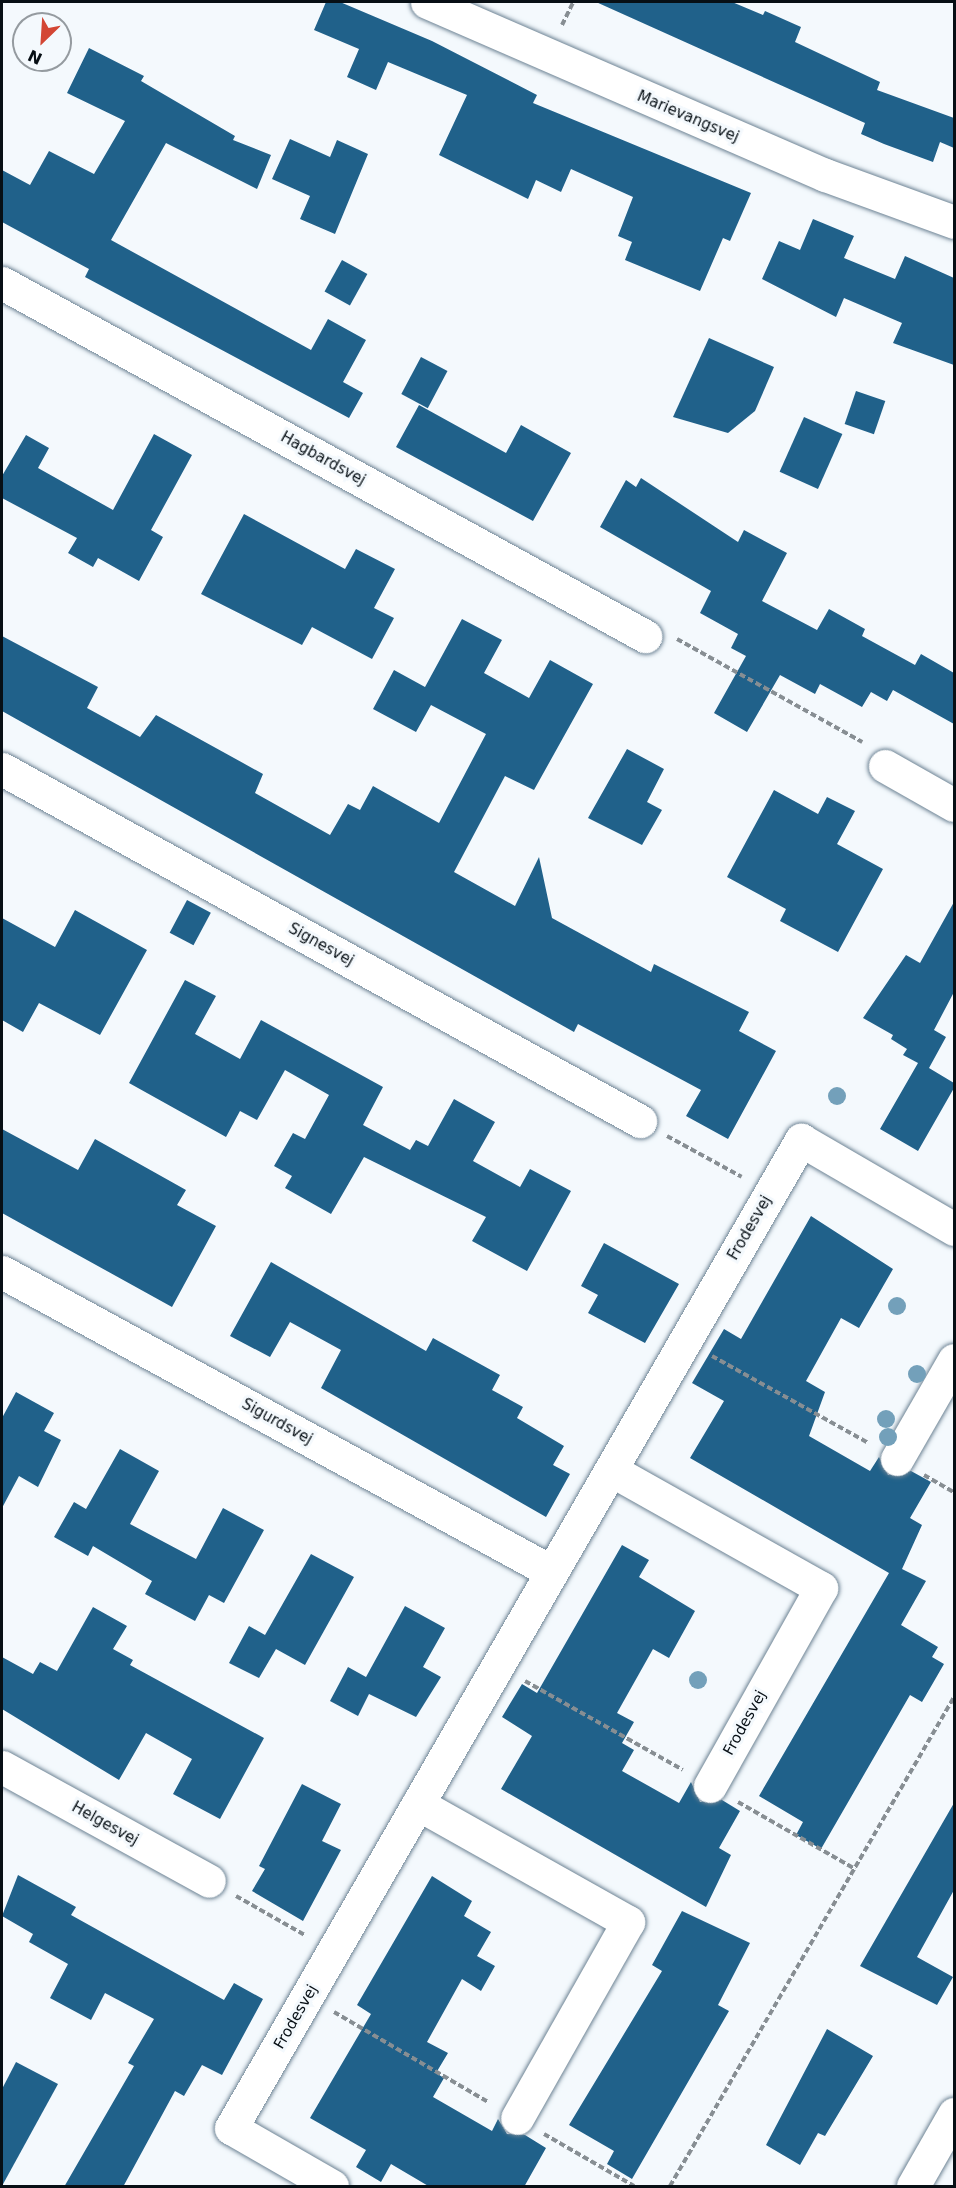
<!DOCTYPE html>
<style>
body{margin:0}
#map{position:relative;width:956px;height:2188px;overflow:hidden;background:#f4f9fd;font-family:"DejaVu Sans",sans-serif}
div>[style]{position:absolute}
.building>*{inset:0;background:#20618a;transform-origin:0 0}
.path>*{height:4px;margin-top:-2px;transform-origin:0;background:repeating-linear-gradient(90deg,#878e93 0 6px,transparent 0 9px)}
.roads{filter:drop-shadow(0 0 2px #6d8394) drop-shadow(0 0 2px #6d8394)}
.minor>*{height:33px;margin:-16.5px;padding:0 16.5px;transform-origin:16.5px;border-radius:16.5px;background:#fff}
.trees>*{width:18px;height:18px;margin:-9px;border-radius:50%;background:#73a0ba}
span{translate:-50% -50%;white-space:nowrap;text-align:center;line-height:1.15;-webkit-text-stroke:6px #f4f9fd;paint-order:stroke}
.street-label{font-size:15px;color:#070f15}
.frame{position:absolute;inset:0;border:3px solid #070f15;pointer-events:none}
.north{position:absolute;left:12px;top:12px;width:60px;height:60px;box-sizing:border-box;background:#f4f9fd;border:2px solid #959ba0;border-radius:50%;rotate:205deg;font-size:16px;font-weight:700;line-height:24px;text-align:center;color:#070f15}
.north::after{content:'';display:block;margin:auto;width:21px;height:27px;background:#d34634;clip-path:polygon(50% 0,100% 100%,50% 72%,0 100%)}
</style>
<div id="map">
<div class="building">
<i style="clip-path:polygon(326px 2px,340px 2px,432px 41px,537px 95px,533px 103px,751px 193px,730px 241px,723px 238px,700px 291px,625px 260px,632px 242px,618px 236px,633px 197px,571px 169px,561px 192px,536px 180px,528px 199px,439px 155px,467px 95px,388px 62px,376px 90px,347px 77px,359px 49px,314px 30px)"></i>
<i style="clip-path:polygon(596px 2px,732px 2px,763px 15px,765px 11px,801px 27px,795px 42px,880px 82px,877px 90px,954px 118px,954px 148px,940px 142px,933px 162px,884px 144px,861px 134px,865px 123px)"></i>
<i style="clip-path:polygon(89px 48px,144px 76px,141px 81px,235px 136px,233px 140px,271px 155px,257px 189px,166px 143px,111px 240px,311px 350px,328px 319px,366px 340px,343px 382px,363px 393px,349px 418px,85px 277px,89px 269px,2px 222px,2px 170px,30px 185px,49px 151px,94px 174px,125px 121px,67px 93px)"></i>
<i style="clip-path:polygon(290px 139px,330px 157px,337px 140px,368px 154px,335px 234px,300px 219px,310px 196px,272px 179px)"></i>
<i style="clip-path:polygon(813px 219px,854px 236px,844px 258px,895px 279px,905px 256px,954px 278px,954px 365px,893px 343px,902px 323px,844px 298px,836px 317px,762px 279px,779px 241px,800px 250px)"></i>
<i style="left:342px;top:260px;width:29px;height:36px;rotate:29deg"></i>
<i style="clip-path:polygon(709px 338px,774px 367px,755px 411px,728px 433px,673px 417px)"></i>
<i style="left:421px;top:357px;width:30px;height:42px;rotate:28deg"></i>
<i style="left:856px;top:391px;width:31px;height:35px;rotate:19deg"></i>
<i style="clip-path:polygon(419px 405px,506px 453px,521px 425px,571px 453px,533px 521px,396px 447px)"></i>
<i style="left:804px;top:417px;width:42px;height:60px;rotate:24deg"></i>
<i style="clip-path:polygon(154px 434px,192px 455px,151px 530px,163px 537px,139px 581px,98px 558px,93px 567px,68px 553px,77px 538px,2px 498px,2px 476px,26px 435px,49px 448px,38px 468px,113px 510px)"></i>
<i style="clip-path:polygon(641px 478px,738px 542px,744px 530px,787px 553px,762px 601px,817px 630px,829px 609px,865px 629px,862px 636px,915px 665px,921px 654px,954px 673px,954px 724px,893px 690px,887px 701px,871px 692px,862px 707px,820px 684px,815px 694px,780px 675px,747px 732px,714px 713px,746px 656px,731px 648px,738px 634px,700px 613px,711px 591px,600px 527px,626px 480px,636px 487px)"></i>
<i style="clip-path:polygon(244px 514px,345px 569px,356px 549px,395px 569px,374px 608px,394px 618px,372px 659px,312px 627px,302px 645px,201px 594px)"></i>
<i style="clip-path:polygon(462px 619px,502px 640px,484px 673px,529px 698px,550px 660px,593px 684px,534px 790px,505px 776px,454px 872px,515px 906px,539px 857px,552px 918px,651px 972px,654px 964px,749px 1012px,739px 1031px,776px 1051px,728px 1139px,686px 1116px,701px 1090px,578px 1024px,574px 1032px,2px 711px,2px 636px,98px 687px,87px 708px,140px 737px,156px 715px,263px 774px,255px 793px,330px 835px,348px 804px,360px 810px,373px 786px,439px 823px,486px 734px,431px 705px,416px 732px,373px 709px,394px 670px,425px 687px)"></i>
<i style="clip-path:polygon(627px 749px,664px 769px,647px 802px,662px 810px,642px 845px,588px 818px)"></i>
<i style="clip-path:polygon(774px 790px,818px 814px,827px 797px,855px 811px,837px 844px,883px 869px,838px 952px,780px 921px,786px 909px,727px 877px)"></i>
<i style="left:187px;top:900px;width:27px;height:37px;rotate:28deg"></i>
<i style="clip-path:polygon(954px 902px,954px 992px,934px 1030px,946px 1037px,929px 1068px,954px 1083px,954px 1088px,918px 1151px,880px 1129px,918px 1063px,903px 1055px,907px 1049px,891px 1039px,893px 1035px,863px 1018px,906px 955px,920px 963px)"></i>
<i style="clip-path:polygon(75px 910px,147px 950px,100px 1035px,39px 1003px,23px 1032px,2px 1020px,2px 918px,55px 947px)"></i>
<i style="clip-path:polygon(185px 980px,216px 996px,195px 1034px,240px 1059px,261px 1020px,383px 1087px,363px 1125px,410px 1150px,416px 1140px,428px 1146px,454px 1099px,495px 1122px,473px 1161px,520px 1187px,530px 1169px,571px 1191px,527px 1271px,472px 1241px,486px 1217px,364px 1157px,331px 1214px,285px 1188px,292px 1176px,274px 1166px,293px 1133px,305px 1139px,329px 1095px,285px 1070px,257px 1120px,240px 1111px,226px 1137px,129px 1083px)"></i>
<i style="clip-path:polygon(2px 1129px,78px 1170px,95px 1139px,186px 1190px,177px 1205px,216px 1226px,172px 1307px,2px 1213px)"></i>
<i style="clip-path:polygon(811px 1216px,893px 1269px,859px 1328px,841px 1318px,806px 1381px,825px 1392px,809px 1436px,870px 1471px,879px 1457px,888px 1475px,911px 1471px,931px 1482px,910px 1518px,922px 1525px,902px 1569px,926px 1581px,901px 1625px,938px 1647px,932px 1657px,944px 1664px,922px 1702px,910px 1695px,821px 1849px,796px 1835px,803px 1822px,759px 1796px,889px 1573px,690px 1458px,724px 1401px,692px 1383px,724px 1329px,741px 1339px)"></i>
<i style="clip-path:polygon(604px 1243px,679px 1284px,645px 1343px,588px 1313px,598px 1295px,581px 1286px)"></i>
<i style="clip-path:polygon(271px 1262px,426px 1351px,433px 1338px,500px 1375px,492px 1390px,523px 1407px,517px 1418px,564px 1446px,553px 1465px,570px 1474px,546px 1517px,321px 1388px,341px 1350px,290px 1322px,270px 1357px,230px 1336px)"></i>
<i style="clip-path:polygon(16px 1392px,54px 1413px,44px 1431px,61px 1440px,38px 1487px,19px 1476px,2px 1508px,2px 1418px)"></i>
<i style="clip-path:polygon(120px 1449px,159px 1471px,130px 1524px,196px 1559px,223px 1508px,264px 1530px,224px 1603px,209px 1595px,195px 1621px,145px 1594px,152px 1581px,93px 1546px,88px 1556px,54px 1537px,74px 1502px,86px 1509px)"></i>
<i style="clip-path:polygon(622px 1545px,649px 1560px,639px 1577px,695px 1611px,669px 1658px,653px 1649px,617px 1713px,634px 1722px,622px 1743px,634px 1750px,622px 1771px,679px 1803px,691px 1782px,700px 1802px,722px 1800px,740px 1811px,719px 1848px,731px 1855px,706px 1907px,501px 1789px,532px 1736px,502px 1717px,522px 1684px,537px 1693px)"></i>
<i style="clip-path:polygon(311px 1554px,354px 1577px,305px 1665px,276px 1649px,259px 1678px,229px 1663px,249px 1626px,265px 1635px)"></i>
<i style="clip-path:polygon(405px 1606px,445px 1628px,423px 1667px,441px 1677px,416px 1717px,369px 1694px,358px 1716px,330px 1701px,348px 1667px,366px 1677px)"></i>
<i style="clip-path:polygon(93px 1607px,127px 1626px,113px 1649px,133px 1660px,130px 1665px,264px 1738px,220px 1819px,173px 1794px,192px 1759px,146px 1733px,119px 1780px,2px 1709px,2px 1657px,33px 1674px,40px 1662px,57px 1671px)"></i>
<i style="clip-path:polygon(302px 1784px,341px 1804px,322px 1841px,341px 1850px,303px 1921px,252px 1891px,265px 1869px,259px 1866px)"></i>
<i style="clip-path:polygon(954px 1803px,954px 1890px,917px 1957px,953px 1977px,937px 2005px,860px 1966px)"></i>
<i style="clip-path:polygon(18px 1875px,76px 1907px,71px 1915px,224px 2000px,234px 1983px,263px 1999px,222px 2075px,202px 2065px,184px 2096px,175px 2091px,123px 2187px,64px 2187px,134px 2066px,128px 2063px,154px 2019px,105px 1993px,91px 2020px,50px 1998px,68px 1964px,29px 1942px,33px 1934px,2px 1916px)"></i>
<i style="clip-path:polygon(432px 1876px,472px 1901px,464px 1916px,491px 1932px,477px 1956px,495px 1966px,481px 1991px,462px 1979px,427px 2042px,448px 2053px,436px 2073px,444px 2078px,433px 2097px,492px 2131px,498px 2119px,507px 2134px,525px 2135px,546px 2148px,524px 2187px,430px 2187px,391px 2164px,381px 2182px,356px 2167px,366px 2150px,310px 2118px,371px 2014px,357px 2005px)"></i>
<i style="clip-path:polygon(682px 1911px,750px 1943px,718px 2005px,729px 2011px,632px 2179px,607px 2164px,614px 2151px,569px 2125px,662px 1971px,652px 1965px)"></i>
<i style="clip-path:polygon(827px 2029px,873px 2056px,825px 2136px,818px 2133px,800px 2165px,766px 2145px)"></i>
<i style="clip-path:polygon(16px 2062px,58px 2084px,2px 2186px,2px 2089px)"></i>
</div>
<div class="path">
<i style="left:562px;top:25px;width:25px;rotate:-64deg"></i>
<i style="left:677px;top:639px;width:212px;rotate:29.1deg"></i>
<i style="left:667px;top:1136px;width:85px;rotate:28.7deg"></i>
<i style="left:712px;top:1356px;width:179px;rotate:29.1deg"></i>
<i style="left:924px;top:1475px;width:34px;rotate:30deg"></i>
<i style="left:525px;top:1681px;width:181px;rotate:29.4deg"></i>
<i style="left:738px;top:1802px;width:135px;rotate:29.8deg"></i>
<i style="left:236px;top:1896px;width:79px;rotate:29.5deg"></i>
<i style="left:334px;top:2012px;width:178px;rotate:30.3deg"></i>
<i style="left:544px;top:2134px;width:104px;rotate:30deg"></i>
<i style="left:670px;top:2186px;width:565px;rotate:-59.85deg"></i>
</div>
<div class="roads">
<div class="minor">
<i style="left:427px;top:2px;width:434px;rotate:23.5deg"></i>
<i style="left:825px;top:175px;width:137px;rotate:20deg"></i>
<i style="left:2px;top:283px;width:734px;rotate:28.77deg"></i>
<i style="left:885px;top:766px;width:79px;rotate:29.5deg"></i>
<i style="left:2px;top:769px;width:729px;rotate:28.89deg"></i>
<i style="left:2px;top:1272px;width:626px;rotate:28.61deg"></i>
<i style="left:897px;top:1459px;width:114px;rotate:-60.1deg"></i>
<i style="left:611px;top:1470px;width:241px;rotate:29.3deg"></i>
<i style="left:821px;top:1588px;width:227px;rotate:119.3deg"></i>
<i style="left:2px;top:1767px;width:236px;rotate:28.8deg"></i>
<i style="left:418px;top:1804px;width:241px;rotate:29.3deg"></i>
<i style="left:628px;top:1922px;width:225px;rotate:119.5deg"></i>
<i style="left:332px;top:2186px;width:116px;rotate:-150.1deg"></i>
<i style="left:231px;top:2128px;width:1141px;rotate:-60.02deg"></i>
<i style="left:801px;top:1140px;width:177px;rotate:30.2deg"></i>
<i style="left:913px;top:2186px;width:83px;rotate:-60.3deg"></i>
</div>
</div>
<div class="trees">
<i style="left:837px;top:1096px"></i>
<i style="left:897px;top:1306px"></i>
<i style="left:917px;top:1374px"></i>
<i style="left:886px;top:1419px"></i>
<i style="left:888px;top:1437px"></i>
<i style="left:698px;top:1680px"></i>
</div>
<div class="street-label">
<span style="left:688px;top:117px;rotate:23deg">Marievangsvej</span>
<span style="left:323px;top:459px;rotate:29deg">Hagbardsvej</span>
<span style="left:321px;top:945px;rotate:29deg">Signesvej</span>
<span style="left:750px;top:1228px;rotate:-60deg">Frodesvej</span>
<span style="left:277px;top:1422px;rotate:29deg">Sigurdsvej</span>
<span style="left:745px;top:1723px;rotate:-61deg">Frodesvej</span>
<span style="left:105px;top:1824px;rotate:29deg">Helgesvej</span>
<span style="left:296px;top:2017px;rotate:-60deg">Frodesvej</span>
</div>
<div class="frame"></div>
<div class="north">N</div>
</div>
